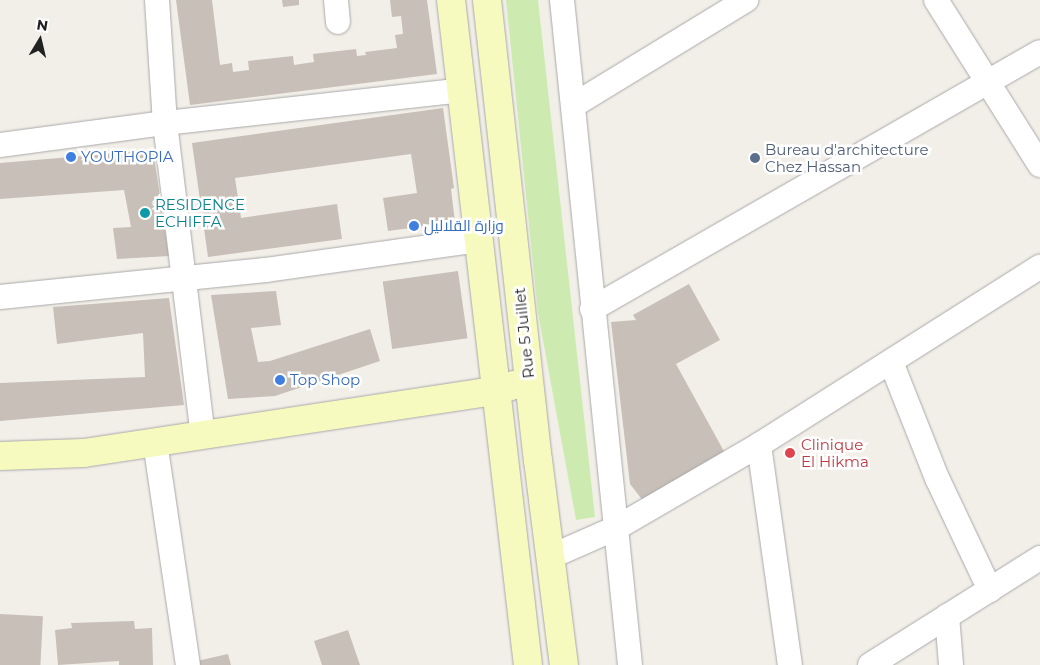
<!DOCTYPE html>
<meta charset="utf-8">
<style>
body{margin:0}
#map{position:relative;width:1040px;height:665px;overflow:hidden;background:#f2efe9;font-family:Montserrat,Cairo,sans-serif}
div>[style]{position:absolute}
.grass>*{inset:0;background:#cdebb0}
.building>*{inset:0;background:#c7bfb8;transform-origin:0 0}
.roads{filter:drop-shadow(0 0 1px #a9a9a9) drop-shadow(0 0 1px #a9a9a9)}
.minor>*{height:24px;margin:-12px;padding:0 12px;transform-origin:12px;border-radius:12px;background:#fff}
.secondary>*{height:28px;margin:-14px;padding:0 14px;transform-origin:14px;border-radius:14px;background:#f7fabf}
.dots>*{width:14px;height:14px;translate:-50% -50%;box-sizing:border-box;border:2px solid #fff;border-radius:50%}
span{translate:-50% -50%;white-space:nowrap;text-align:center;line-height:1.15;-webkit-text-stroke:5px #fff;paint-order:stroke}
.service-label{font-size:15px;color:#4e5e75}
.left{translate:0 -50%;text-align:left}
.shop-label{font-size:15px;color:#366cbe}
.culture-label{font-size:15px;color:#0d838f}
.street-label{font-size:15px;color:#222}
.health-label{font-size:15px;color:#be3a42}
.north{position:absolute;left:15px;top:15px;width:50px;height:50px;-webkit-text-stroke:4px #fff;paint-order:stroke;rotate:9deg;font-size:14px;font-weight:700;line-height:20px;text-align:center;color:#222}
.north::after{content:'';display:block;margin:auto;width:18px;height:22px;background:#222;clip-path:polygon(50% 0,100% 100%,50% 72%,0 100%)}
</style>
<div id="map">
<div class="grass">
<i style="clip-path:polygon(506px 0,538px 0,595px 517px,576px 520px,538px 313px)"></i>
</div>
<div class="building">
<i style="clip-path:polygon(176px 0,212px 0,220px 65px,232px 63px,233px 72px,249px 70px,248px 61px,293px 56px,294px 65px,314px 62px,313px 54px,356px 49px,357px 56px,366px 55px,365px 52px,397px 48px,395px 35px,403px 34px,401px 16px,392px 17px,390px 0,427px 0,437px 74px,190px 105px)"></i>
<i style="clip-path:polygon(282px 0,299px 0,299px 5px,283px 7px)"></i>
<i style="clip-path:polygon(443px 108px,454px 188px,451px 189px,455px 222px,388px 231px,383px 198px,417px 193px,411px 154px,235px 178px,241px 218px,337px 204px,342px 239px,208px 257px,192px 143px)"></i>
<i style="clip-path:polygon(153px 150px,169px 256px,117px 259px,113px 228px,131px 227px,124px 190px,0 199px,0 163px)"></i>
<i style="left:458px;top:271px;width:68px;height:76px;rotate:82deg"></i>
<i style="clip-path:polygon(689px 284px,720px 340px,676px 364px,726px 455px,644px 502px,630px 484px,611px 322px,636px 320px,633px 315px)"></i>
<i style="clip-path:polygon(276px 291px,281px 325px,251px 328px,258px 362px,270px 361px,370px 329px,380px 361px,275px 396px,228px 399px,211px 295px)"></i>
<i style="clip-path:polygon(169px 298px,184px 405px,0 421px,0 383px,145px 377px,143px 333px,57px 344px,53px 307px)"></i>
<i style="left:0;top:614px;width:43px;height:51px;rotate:3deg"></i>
<i style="clip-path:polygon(134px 621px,135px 629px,152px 628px,153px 665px,119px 665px,119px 661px,58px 665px,55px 630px,72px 628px,71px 623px)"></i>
<i style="clip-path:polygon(348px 630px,360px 665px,322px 665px,314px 641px)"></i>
<i style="clip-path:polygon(228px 654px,231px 665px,197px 665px,197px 661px)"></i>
</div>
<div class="roads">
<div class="minor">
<i style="left:157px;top:0;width:123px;rotate:86.3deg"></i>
<i style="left:165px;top:123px;width:314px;rotate:83.1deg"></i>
<i style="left:336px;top:0;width:22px;rotate:85deg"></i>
<i style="left:562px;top:0;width:668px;rotate:84.16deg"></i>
<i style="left:936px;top:0;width:195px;rotate:57.8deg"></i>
<i style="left:574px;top:105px;width:202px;rotate:-31.4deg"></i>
<i style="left:0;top:145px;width:166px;rotate:-7.6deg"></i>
<i style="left:165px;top:123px;width:299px;rotate:-6.3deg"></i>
<i style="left:0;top:297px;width:267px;rotate:-5.8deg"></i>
<i style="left:266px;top:270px;width:215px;rotate:-8deg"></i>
<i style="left:592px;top:309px;width:516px;rotate:-29.84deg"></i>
<i style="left:891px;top:362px;width:125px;rotate:68.4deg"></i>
<i style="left:937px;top:478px;width:124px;rotate:64.7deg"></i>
<i style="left:155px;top:442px;width:225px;rotate:81.6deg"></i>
<i style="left:759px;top:445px;width:222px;rotate:82deg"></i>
<i style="left:550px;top:557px;width:72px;rotate:-23.7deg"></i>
<i style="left:616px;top:528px;width:165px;rotate:-30.1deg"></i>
<i style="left:759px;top:445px;width:333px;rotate:-32.4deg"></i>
<i style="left:947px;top:616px;width:49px;rotate:85.3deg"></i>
<i style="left:870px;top:665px;width:201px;rotate:-32.2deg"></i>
</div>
<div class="secondary">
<i style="left:451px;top:0;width:669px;rotate:83.4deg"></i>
<i style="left:487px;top:0;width:463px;rotate:83.7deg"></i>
<i style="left:538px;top:460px;width:207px;rotate:82.8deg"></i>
<i style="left:0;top:456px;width:84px;rotate:-2deg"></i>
<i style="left:84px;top:453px;width:417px;rotate:-8.6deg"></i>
<i style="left:496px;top:391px;width:18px;rotate:-19deg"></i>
</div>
</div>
<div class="dots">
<i style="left:71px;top:157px;background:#3f7fe0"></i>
<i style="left:755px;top:158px;background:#5c6f8a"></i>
<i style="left:145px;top:213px;background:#0f9aa8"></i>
<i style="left:414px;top:226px;background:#3f7fe0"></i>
<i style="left:280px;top:380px;background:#3f7fe0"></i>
<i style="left:790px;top:453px;background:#e0444e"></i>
</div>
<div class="service-label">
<span class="left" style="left:765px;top:158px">Bureau d'architecture<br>Chez Hassan</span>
</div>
<div class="shop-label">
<span class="left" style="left:81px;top:157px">YOUTHOPIA</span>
<span class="left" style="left:424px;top:226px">وزارة القلاليل</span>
<span class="left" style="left:290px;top:380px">Top Shop</span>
</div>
<div class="culture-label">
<span class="left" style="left:155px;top:213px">RESIDENCE<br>ECHIFFA</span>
</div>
<div class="street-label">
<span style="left:524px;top:333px;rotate:-96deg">Rue 5 Juillet</span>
</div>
<div class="health-label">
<span class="left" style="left:801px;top:453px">Clinique<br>El Hikma</span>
</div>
<div class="north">N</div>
</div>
